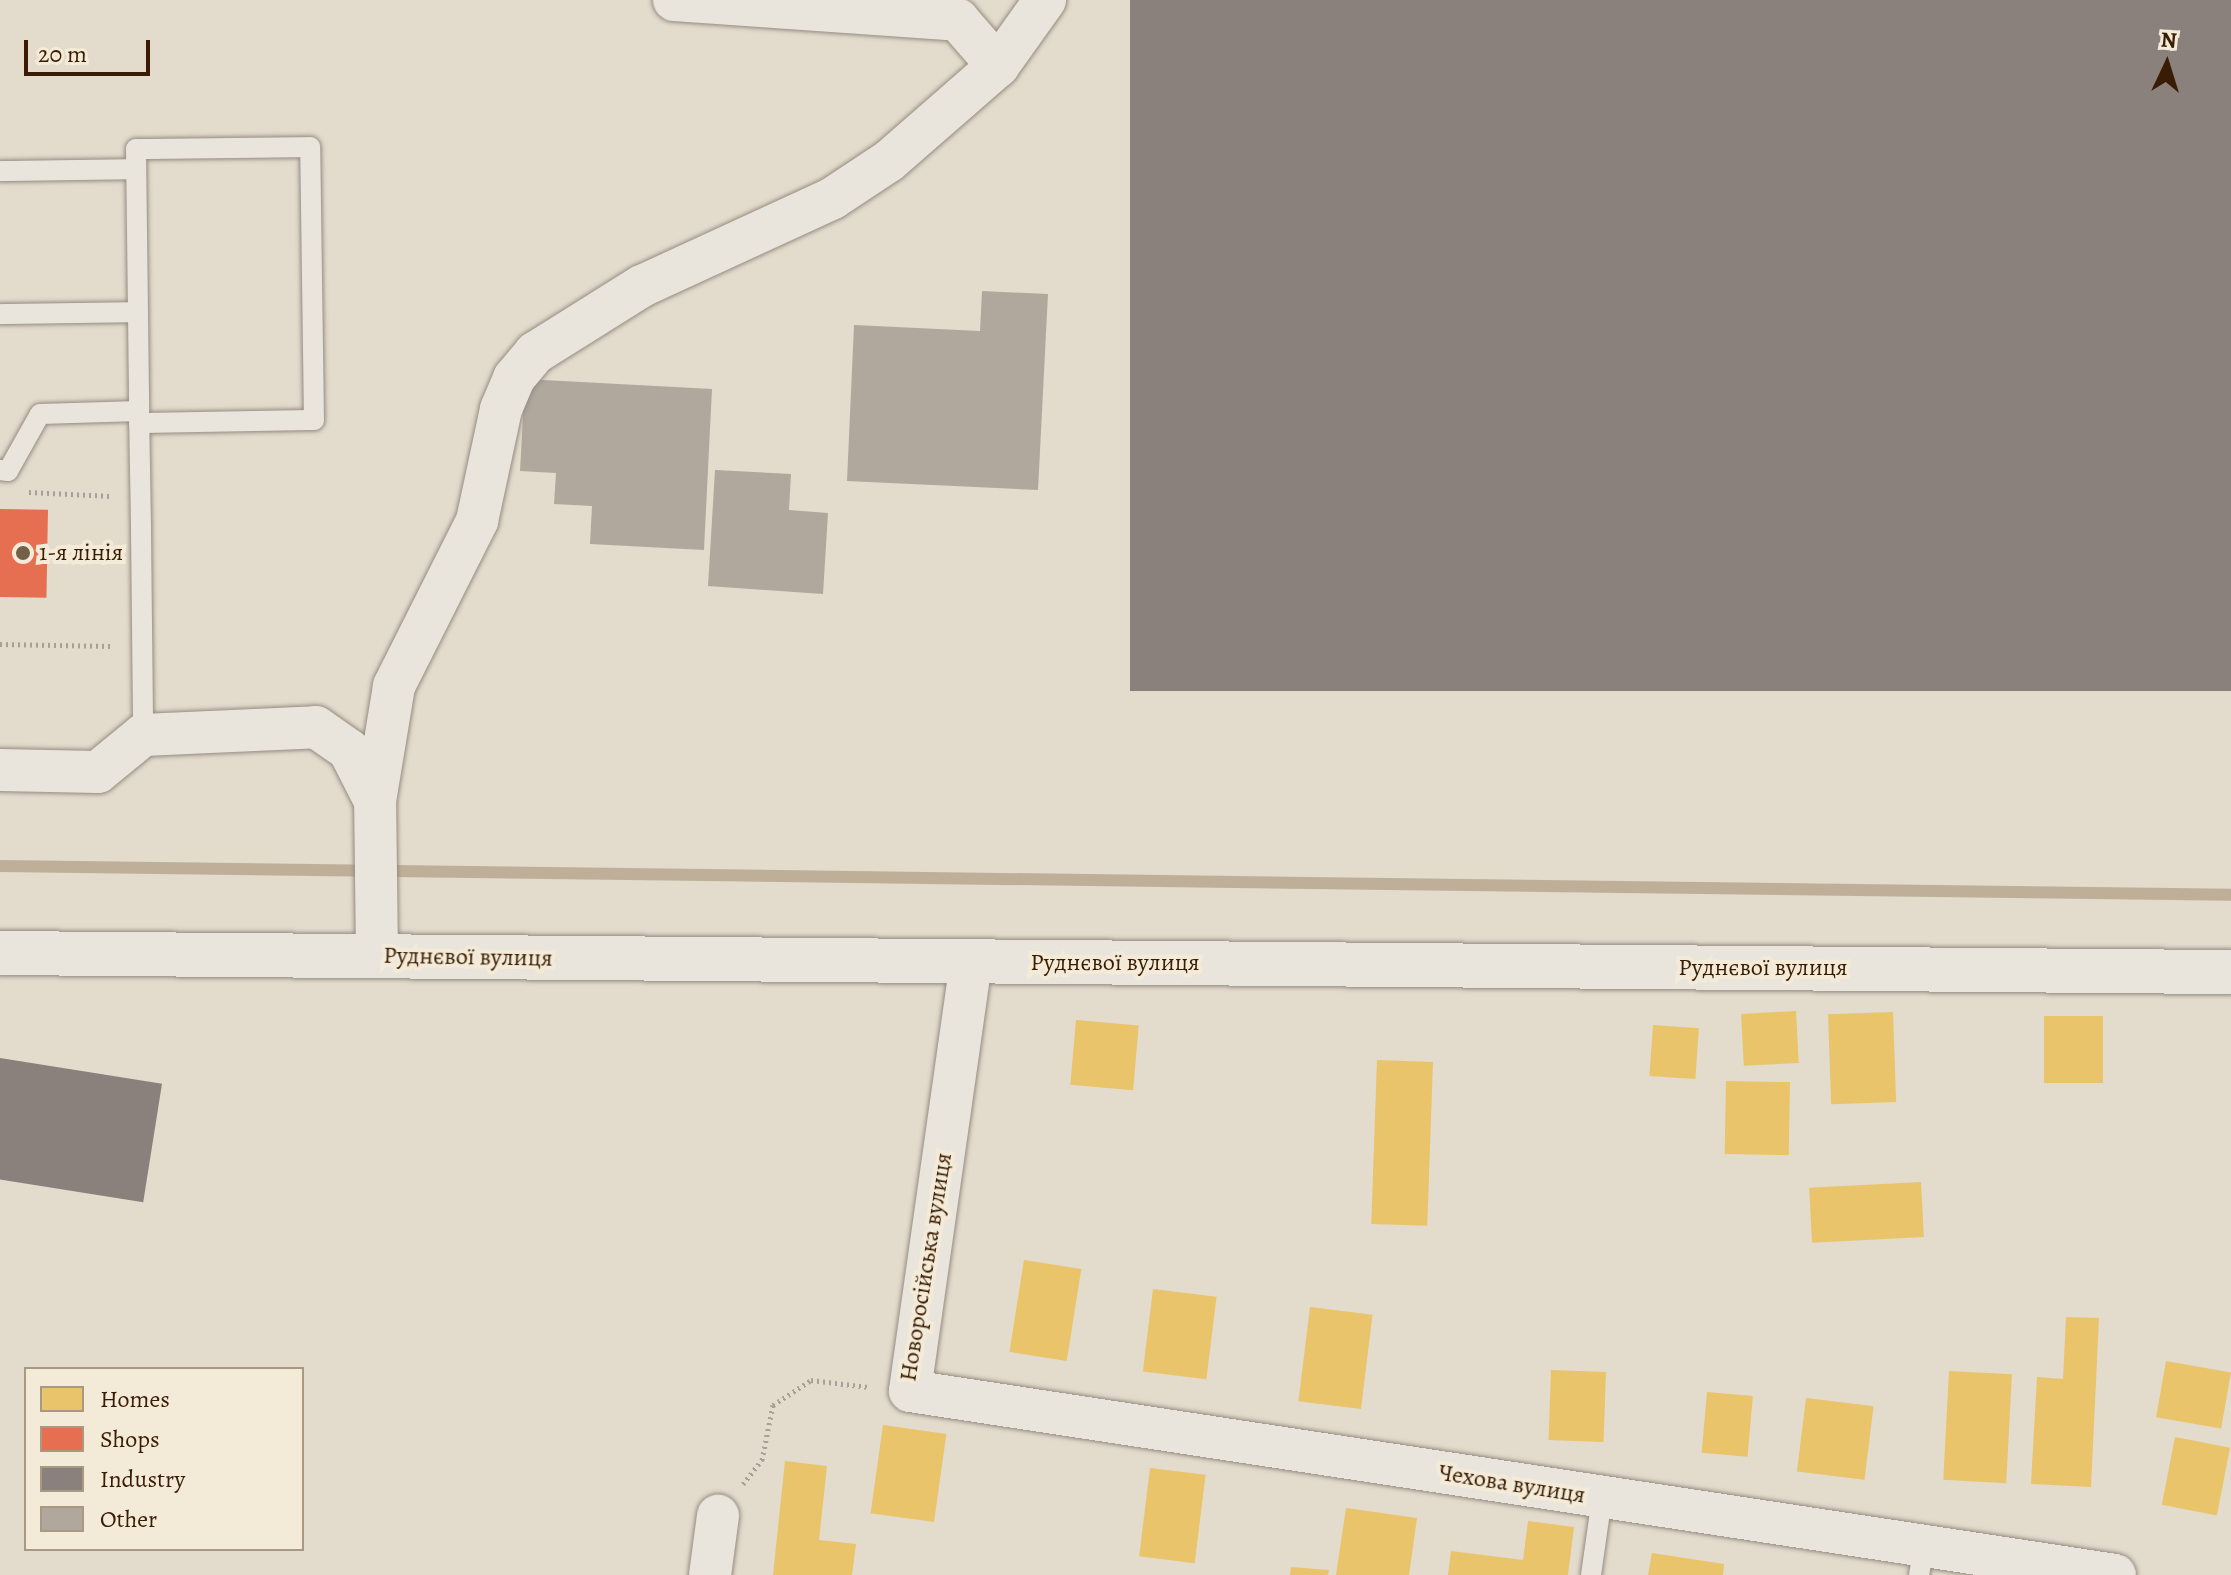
<!DOCTYPE html>
<meta charset="utf-8">
<style>
body{margin:0}
#map{position:relative;width:2231px;height:1575px;overflow:hidden;background:#e3dbcc;font-family:Alegreya,serif}
div>[style]{position:absolute}
.homes>*{inset:0;background:#e9c46a;transform-origin:0 0}
.shops>*{inset:0;background:#e76f51;transform-origin:0 0}
.industry>*{inset:0;background:#8a817c;transform-origin:0 0}
.stream>*{height:12px;margin:-6px;padding:0 6px;transform-origin:6px;border-radius:6px;background:#bfaf98}
.building>*{inset:0;background:#b0a89d}
.path>*{height:5px;margin-top:-2.5px;transform-origin:0;background:repeating-linear-gradient(90deg,#a7a098 0 2px,transparent 0 6px)}
.roads{filter:drop-shadow(0 0 2px #958c81) drop-shadow(0 0 2px #958c81)}
.service>*{height:20px;margin:-10px;padding:0 10px;transform-origin:10px;border-radius:10px;background:#e9e5dd}
.minor>*{height:42px;margin:-21px;padding:0 21px;transform-origin:21px;border-radius:21px;background:#e9e5dd}
.tertiary>*{height:44px;margin:-22px;padding:0 22px;transform-origin:22px;border-radius:22px;background:#e9e5dd}
.dots>*{width:22px;height:22px;translate:-50% -50%;box-sizing:border-box;border:4px solid #f3ead7;border-radius:50%}
span{translate:-50% -50%;white-space:nowrap;text-align:center;line-height:1.15;-webkit-text-stroke:8px #f3ead7;paint-order:stroke}
.poi-label{font-size:24px;color:#391c03}
.left{translate:0 -50%;text-align:left}
.street-label{font-size:24px;color:#391c03}
.legend{position:absolute;left:24px;top:1367px;width:280px;height:184px;box-sizing:border-box;background:#f3ead7;border:2px solid #a99882;margin:0;padding:10px 14px;list-style:none;font-size:24px;color:#391c03}
.legend li{display:flex;align-items:center;gap:16px;height:40px}
.legend b{width:40px;border:2px solid #a99882}
.north{position:absolute;left:2127px;top:24px;width:80px;height:80px;-webkit-text-stroke:6px #f3ead7;paint-order:stroke;rotate:4deg;font-size:22px;font-weight:700;line-height:32px;text-align:center;color:#391c03}
.north::after{content:'';display:block;margin:auto;width:28px;height:36px;background:#391c03;clip-path:polygon(50% 0,100% 100%,50% 72%,0 100%)}
.scale{position:absolute;left:24px;top:40px;width:126px;height:36px;box-sizing:border-box;border:4px solid #391c03;border-top:0;padding-left:10px;font-size:24px;line-height:28px;white-space:nowrap;color:#391c03;-webkit-text-stroke:6px #f3ead7;paint-order:stroke}
</style>
<div id="map">
<div class="homes">
<i style="left:1796px;top:1011px;width:52px;height:55px;rotate:87deg"></i>
<i style="left:1893px;top:1012px;width:90px;height:65px;rotate:88deg"></i>
<i style="left:2044px;top:1016px;width:59px;height:67px"></i>
<i style="left:1076px;top:1020px;width:63px;height:65px;rotate:5deg"></i>
<i style="left:1653px;top:1025px;width:46px;height:51px;rotate:4deg"></i>
<i style="left:1377px;top:1060px;width:56px;height:164px;rotate:2deg"></i>
<i style="left:1726px;top:1081px;width:64px;height:73px;rotate:1deg"></i>
<i style="left:1921px;top:1182px;width:55px;height:112px;rotate:87deg"></i>
<i style="left:1024px;top:1260px;width:58px;height:93px;rotate:9deg"></i>
<i style="left:1153px;top:1289px;width:64px;height:83px;rotate:7deg"></i>
<i style="left:1310px;top:1307px;width:63px;height:95px;rotate:7deg"></i>
<i style="clip-path:polygon(2066px 1317px,2099px 1318px,2091px 1487px,2031px 1484px,2037px 1377px,2063px 1379px)"></i>
<i style="left:2166px;top:1361px;width:66px;height:57px;rotate:10deg"></i>
<i style="left:1551px;top:1370px;width:55px;height:70px;rotate:2deg"></i>
<i style="left:1949px;top:1371px;width:63px;height:109px;rotate:3deg"></i>
<i style="left:1707px;top:1392px;width:46px;height:61px;rotate:5deg"></i>
<i style="left:1806px;top:1398px;width:68px;height:74px;rotate:7deg"></i>
<i style="left:883px;top:1425px;width:64px;height:89px;rotate:8deg"></i>
<i style="left:2175px;top:1437px;width:56px;height:69px;rotate:11deg"></i>
<i style="clip-path:polygon(785px 1461px,827px 1466px,819px 1540px,856px 1544px,852px 1575px,773px 1575px)"></i>
<i style="left:1150px;top:1468px;width:56px;height:89px;rotate:7deg"></i>
<i style="clip-path:polygon(1346px 1508px,1417px 1518px,1409px 1575px,1336px 1575px)"></i>
<i style="clip-path:polygon(1528px 1521px,1574px 1527px,1568px 1575px,1448px 1575px,1451px 1551px,1523px 1560px)"></i>
<i style="clip-path:polygon(1652px 1553px,1724px 1564px,1723px 1575px,1648px 1575px)"></i>
<i style="clip-path:polygon(1291px 1567px,1329px 1570px,1328px 1575px,1290px 1575px)"></i>
</div>
<div class="shops">
<i style="left:0;top:509px;width:48px;height:88px;rotate:1deg"></i>
</div>
<div class="industry">
<i style="left:1130px;top:0;width:1101px;height:691px"></i>
<i style="left:0;top:1058px;width:164px;height:120px;rotate:9deg"></i>
</div>
<div class="stream">
<i style="left:0;top:866px;width:2231px;rotate:0.74deg"></i>
</div>
<div class="building">
<i style="clip-path:polygon(982px 291px,1048px 294px,1038px 490px,847px 481px,854px 325px,980px 331px)"></i>
<i style="clip-path:polygon(525px 379px,712px 389px,704px 550px,590px 544px,592px 506px,554px 504px,556px 473px,520px 471px)"></i>
<i style="clip-path:polygon(715px 470px,791px 474px,789px 510px,828px 513px,823px 594px,708px 586px)"></i>
</div>
<div class="path">
<i style="left:29px;top:492px;width:82px;rotate:2.8deg"></i>
<i style="left:0;top:644px;width:111px;rotate:1deg"></i>
<i style="left:743px;top:1484px;width:31px;rotate:-52deg"></i>
<i style="left:762px;top:1460px;width:56px;rotate:-78.7deg"></i>
<i style="left:773px;top:1405px;width:45px;rotate:-33.3deg"></i>
<i style="left:811px;top:1380px;width:58px;rotate:6.9deg"></i>
</div>
<div class="roads">
<div class="service">
<i style="left:0;top:171px;width:136px;rotate:-0.8deg"></i>
<i style="left:0;top:314px;width:138px;rotate:-0.8deg"></i>
<i style="left:139px;top:423px;width:175px;rotate:-1deg"></i>
<i style="left:314px;top:420px;width:273px;rotate:-90.8deg"></i>
<i style="left:310px;top:147px;width:174px;rotate:179.3deg"></i>
<i style="left:136px;top:149px;width:262px;rotate:89.3deg"></i>
<i style="left:139px;top:411px;width:118px;rotate:89deg"></i>
<i style="left:141px;top:529px;width:206px;rotate:89.4deg"></i>
<i style="left:0;top:470px;width:8px;rotate:7deg"></i>
<i style="left:8px;top:471px;width:65px;rotate:-60.7deg"></i>
<i style="left:40px;top:414px;width:99px;rotate:-1.7deg"></i>
<i style="left:1591px;top:1575px;width:78px;rotate:-81.9deg"></i>
<i style="left:1919px;top:1575px;width:29px;rotate:-80deg"></i>
</div>
<div class="minor">
<i style="left:674px;top:0;width:285px;rotate:4deg"></i>
<i style="left:958px;top:20px;width:61px;rotate:49deg"></i>
<i style="left:0;top:770px;width:98px;rotate:1.2deg"></i>
<i style="left:98px;top:772px;width:58px;rotate:-39.4deg"></i>
<i style="left:143px;top:735px;width:173px;rotate:-2.6deg"></i>
<i style="left:316px;top:727px;width:40px;rotate:34.9deg"></i>
<i style="left:349px;top:750px;width:57px;rotate:63deg"></i>
<i style="left:377px;top:956px;width:155px;rotate:-90.7deg"></i>
<i style="left:375px;top:801px;width:117px;rotate:-80.6deg"></i>
<i style="left:394px;top:686px;width:185px;rotate:-63.3deg"></i>
<i style="left:477px;top:521px;width:115px;rotate:-77.9deg"></i>
<i style="left:501px;top:409px;width:34px;rotate:-67deg"></i>
<i style="left:514px;top:378px;width:33px;rotate:-50deg"></i>
<i style="left:535px;top:353px;width:126px;rotate:-32.1deg"></i>
<i style="left:642px;top:286px;width:210px;rotate:-24.7deg"></i>
<i style="left:833px;top:198px;width:67px;rotate:-33.5deg"></i>
<i style="left:889px;top:161px;width:145px;rotate:-41.1deg"></i>
<i style="left:998px;top:66px;width:81px;rotate:-54.5deg"></i>
<i style="left:971px;top:962px;width:433px;rotate:98.1deg"></i>
<i style="left:910px;top:1391px;width:1219px;rotate:8.68deg"></i>
<i style="left:710px;top:1575px;width:60px;rotate:-82.3deg"></i>
</div>
<div class="tertiary">
<i style="left:0;top:953px;width:2231px;rotate:0.49deg"></i>
</div>
</div>
<div class="dots">
<i style="left:23px;top:553px;background:#745f49"></i>
</div>
<div class="poi-label">
<span class="left" style="left:39px;top:553px">1-я лінія</span>
</div>
<div class="street-label">
<span style="left:468px;top:957px;rotate:1deg">Руднєвої вулиця</span>
<span style="left:1115px;top:963px">Руднєвої вулиця</span>
<span style="left:1763px;top:968px">Руднєвої вулиця</span>
<span style="left:926px;top:1267px;rotate:-81deg">Новоросійська вулиця</span>
<span style="left:1512px;top:1484px;rotate:9deg">Чехова вулиця</span>
</div>
<ul class="legend">
<li><b style="height:22px;background:#e9c46a"></b>Homes</li>
<li><b style="height:22px;background:#e76f51"></b>Shops</li>
<li><b style="height:22px;background:#8a817c"></b>Industry</li>
<li><b style="height:22px;background:#b0a89d"></b>Other</li>
</ul>
<div class="north">N</div>
<div class="scale">20 m</div>
</div>
